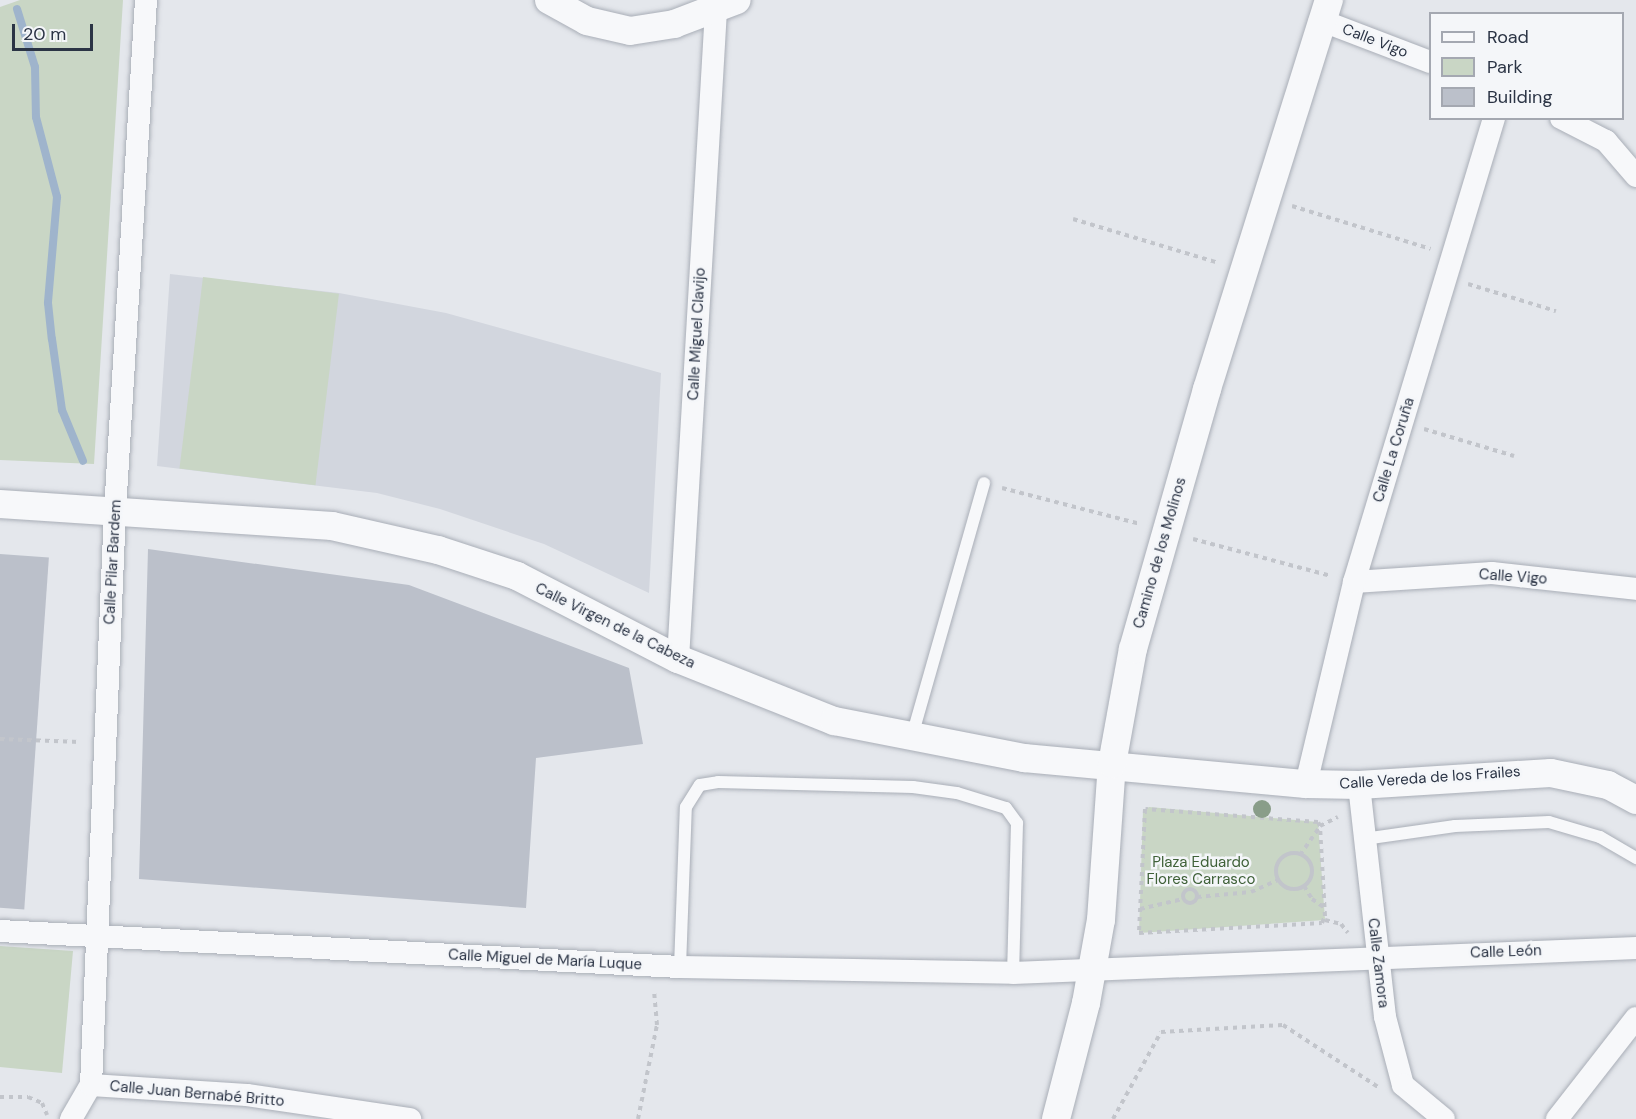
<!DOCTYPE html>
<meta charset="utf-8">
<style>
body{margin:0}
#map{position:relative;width:1636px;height:1119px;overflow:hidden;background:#e4e7ec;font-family:"DM Sans",sans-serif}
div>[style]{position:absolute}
.built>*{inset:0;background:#d2d6de}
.green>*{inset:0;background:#c9d6c5;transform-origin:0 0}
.stream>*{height:8px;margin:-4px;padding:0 4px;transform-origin:4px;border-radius:4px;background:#9fb4cc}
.building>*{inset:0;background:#bbc0ca;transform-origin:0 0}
.path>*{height:4px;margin-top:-2px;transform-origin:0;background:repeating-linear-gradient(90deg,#c2c5cb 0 4.5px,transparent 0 9px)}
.path>.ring{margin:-2px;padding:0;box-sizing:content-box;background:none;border:4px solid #c2c5cb;border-radius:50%}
.roads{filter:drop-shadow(0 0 2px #a9aeb7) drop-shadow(0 0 2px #a9aeb7)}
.service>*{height:12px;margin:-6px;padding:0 6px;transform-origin:6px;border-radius:6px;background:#f7f8fa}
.minor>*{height:22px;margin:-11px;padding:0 11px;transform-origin:11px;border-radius:11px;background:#f7f8fa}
.tertiary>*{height:28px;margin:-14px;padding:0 14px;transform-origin:14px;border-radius:14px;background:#f7f8fa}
.trees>*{width:18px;height:18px;margin:-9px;border-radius:50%;background:#899d89}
span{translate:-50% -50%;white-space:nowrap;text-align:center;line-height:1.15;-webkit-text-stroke:5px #f4f6f9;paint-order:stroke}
.street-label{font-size:15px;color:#2b3445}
.park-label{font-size:15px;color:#3f6138}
.legend{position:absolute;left:1429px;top:12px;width:195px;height:108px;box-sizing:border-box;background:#f4f6f9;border:2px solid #a4a8b1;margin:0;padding:8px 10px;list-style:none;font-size:18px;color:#2b3445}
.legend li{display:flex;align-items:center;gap:12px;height:30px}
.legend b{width:30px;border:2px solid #a4a8b1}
.scale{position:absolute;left:12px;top:24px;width:81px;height:27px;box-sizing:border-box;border:3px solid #2b3445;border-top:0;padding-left:8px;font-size:18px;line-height:21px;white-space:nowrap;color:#2b3445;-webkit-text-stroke:4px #f4f6f9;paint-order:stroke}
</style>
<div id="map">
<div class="built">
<i style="clip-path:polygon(170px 274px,339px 293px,446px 313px,661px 373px,649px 593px,544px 544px,440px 509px,377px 493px,157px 466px)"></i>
</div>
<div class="green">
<i style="clip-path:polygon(20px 0,123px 0,94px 464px,0 460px,0 7px)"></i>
<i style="left:203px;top:277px;width:137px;height:193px;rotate:7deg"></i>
<i style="clip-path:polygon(1149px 807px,1318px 822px,1325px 920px,1139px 933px,1143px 811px)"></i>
<i style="clip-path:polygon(0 946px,73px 951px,62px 1073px,0 1067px)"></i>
</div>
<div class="stream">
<i style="left:17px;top:9px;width:61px;rotate:72.8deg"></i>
<i style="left:35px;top:67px;width:50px;rotate:88.9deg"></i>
<i style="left:36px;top:117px;width:83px;rotate:75.3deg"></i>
<i style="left:57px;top:197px;width:106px;rotate:94.9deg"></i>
<i style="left:48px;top:303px;width:36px;rotate:84deg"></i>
<i style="left:52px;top:339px;width:72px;rotate:82deg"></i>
<i style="left:62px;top:410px;width:55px;rotate:67.6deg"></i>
</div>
<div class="building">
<i style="clip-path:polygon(148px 549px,409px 585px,629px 668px,643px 744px,536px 758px,526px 908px,139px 879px)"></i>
<i style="left:0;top:554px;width:49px;height:353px;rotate:4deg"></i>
</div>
<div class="path">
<i style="left:1292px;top:206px;width:145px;rotate:17.2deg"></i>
<i style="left:1073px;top:219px;width:152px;rotate:16.8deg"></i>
<i style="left:1468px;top:284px;width:92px;rotate:17.1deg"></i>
<i style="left:1424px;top:429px;width:94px;rotate:16.7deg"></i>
<i style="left:1002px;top:488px;width:143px;rotate:14.6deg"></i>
<i style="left:1193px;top:539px;width:143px;rotate:15deg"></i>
<i style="left:0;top:739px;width:80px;rotate:2.1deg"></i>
<i class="ring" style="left:1276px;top:853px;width:32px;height:32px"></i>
<i style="left:1300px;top:855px;width:35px;rotate:-55deg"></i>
<i style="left:1320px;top:826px;width:4px;rotate:-117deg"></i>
<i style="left:1318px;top:822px;width:173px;rotate:-175.7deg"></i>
<i style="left:1145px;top:809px;width:124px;rotate:92.8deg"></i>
<i style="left:1139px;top:933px;width:183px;rotate:-3.1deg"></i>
<i style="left:1322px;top:923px;width:8px;rotate:-67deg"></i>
<i style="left:1325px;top:916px;width:90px;rotate:-93.2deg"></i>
<i style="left:1320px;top:826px;width:20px;rotate:-27deg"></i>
<i style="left:1304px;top:886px;width:15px;rotate:58deg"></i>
<i style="left:1312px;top:899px;width:16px;rotate:35deg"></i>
<i class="ring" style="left:1183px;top:889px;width:10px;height:10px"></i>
<i style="left:1197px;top:897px;width:54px;rotate:-5.3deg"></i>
<i style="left:1251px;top:892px;width:30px;rotate:-24deg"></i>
<i style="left:1140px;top:909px;width:44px;rotate:-13.1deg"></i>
<i style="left:1325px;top:920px;width:16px;rotate:14deg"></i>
<i style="left:1341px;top:924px;width:11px;rotate:52deg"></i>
<i style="left:0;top:1097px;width:28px"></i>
<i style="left:28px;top:1097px;width:15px;rotate:23deg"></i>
<i style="left:42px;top:1103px;width:13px;rotate:67deg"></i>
<i style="left:638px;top:1119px;width:96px;rotate:-78.6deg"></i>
<i style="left:657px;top:1025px;width:35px;rotate:-95deg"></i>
<i style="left:1113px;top:1119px;width:99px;rotate:-61.1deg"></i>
<i style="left:1161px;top:1032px;width:122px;rotate:-3.3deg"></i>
<i style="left:1283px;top:1025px;width:113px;rotate:33.1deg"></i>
</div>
<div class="roads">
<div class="service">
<i style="left:912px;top:736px;width:263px;rotate:-74.1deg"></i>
<i style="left:1364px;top:839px;width:92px;rotate:-8.1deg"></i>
<i style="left:1455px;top:826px;width:94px;rotate:-2.4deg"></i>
<i style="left:1549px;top:822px;width:53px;rotate:16.4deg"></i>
<i style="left:1600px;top:837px;width:42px;rotate:30.3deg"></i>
<i style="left:680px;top:967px;width:160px;rotate:-87.9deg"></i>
<i style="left:686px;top:807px;width:26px;rotate:-58deg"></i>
<i style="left:700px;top:785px;width:18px;rotate:-9deg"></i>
<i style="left:718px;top:782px;width:195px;rotate:1.5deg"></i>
<i style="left:913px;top:787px;width:44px;rotate:7.8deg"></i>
<i style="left:957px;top:793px;width:51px;rotate:17deg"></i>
<i style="left:1006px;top:808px;width:19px;rotate:54deg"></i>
<i style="left:1017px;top:823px;width:150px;rotate:91.5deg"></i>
</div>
<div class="minor">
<i style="left:1320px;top:20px;width:118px;rotate:20.9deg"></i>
<i style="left:1561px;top:118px;width:51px;rotate:27.1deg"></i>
<i style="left:1606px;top:141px;width:46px;rotate:49.4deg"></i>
<i style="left:1354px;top:582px;width:138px;rotate:-3.7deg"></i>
<i style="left:1492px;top:573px;width:145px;rotate:6.3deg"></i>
<i style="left:678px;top:659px;width:651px;rotate:-86.65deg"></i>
<i style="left:1306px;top:784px;width:208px;rotate:-76.6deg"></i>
<i style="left:1354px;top:582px;width:485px;rotate:-73.2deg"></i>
<i style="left:1359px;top:785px;width:233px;rotate:83.6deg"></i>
<i style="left:1385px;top:1017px;width:70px;rotate:75.2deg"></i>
<i style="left:1403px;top:1085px;width:53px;rotate:39.7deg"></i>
<i style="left:0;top:931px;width:681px;rotate:3.03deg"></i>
<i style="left:680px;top:967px;width:333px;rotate:1deg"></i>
<i style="left:1013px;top:973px;width:624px;rotate:-2.3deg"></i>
<i style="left:91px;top:1085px;width:156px;rotate:3.7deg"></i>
<i style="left:247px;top:1095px;width:165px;rotate:8.4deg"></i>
<i style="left:71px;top:1119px;width:39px;rotate:-60deg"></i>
<i style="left:91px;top:1085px;width:575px;rotate:-87.61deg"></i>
<i style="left:115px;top:511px;width:512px;rotate:-86.53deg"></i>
<i style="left:1557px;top:1119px;width:128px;rotate:-52deg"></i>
</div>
<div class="tertiary">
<i style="left:549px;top:0;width:43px;rotate:28.9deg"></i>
<i style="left:587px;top:21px;width:44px;rotate:13.1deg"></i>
<i style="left:630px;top:31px;width:45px;rotate:-9deg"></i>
<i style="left:674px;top:24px;width:67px;rotate:-20.9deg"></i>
<i style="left:0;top:504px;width:333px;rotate:3.8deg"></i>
<i style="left:332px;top:526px;width:109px;rotate:12.8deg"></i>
<i style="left:438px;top:550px;width:83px;rotate:18.2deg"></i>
<i style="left:517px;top:576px;width:181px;rotate:27.3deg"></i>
<i style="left:678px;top:659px;width:168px;rotate:21.7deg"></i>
<i style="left:834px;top:721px;width:194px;rotate:11deg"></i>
<i style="left:1024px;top:758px;width:283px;rotate:5.3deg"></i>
<i style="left:1306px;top:784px;width:53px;rotate:1.1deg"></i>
<i style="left:1359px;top:785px;width:192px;rotate:-3.6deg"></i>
<i style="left:1551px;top:773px;width:58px;rotate:11.9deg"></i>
<i style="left:1608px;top:785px;width:32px;rotate:28deg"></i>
<i style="left:1056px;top:1119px;width:120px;rotate:-75.5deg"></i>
<i style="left:1086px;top:1003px;width:84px;rotate:-79.8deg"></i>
<i style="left:1101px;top:920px;width:156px;rotate:-86deg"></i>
<i style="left:1112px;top:764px;width:117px;rotate:-79.7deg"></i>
<i style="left:1133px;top:649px;width:270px;rotate:-74.1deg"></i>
<i style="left:1207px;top:389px;width:408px;rotate:-72.6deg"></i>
</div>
</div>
<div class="trees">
<i style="left:1262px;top:809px"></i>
</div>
<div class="street-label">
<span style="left:1375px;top:41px;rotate:21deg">Calle Vigo</span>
<span style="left:697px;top:334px;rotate:-87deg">Calle Miguel Clavijo</span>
<span style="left:1394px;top:450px;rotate:-73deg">Calle La Coruña</span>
<span style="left:1160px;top:553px;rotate:-74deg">Camino de los Molinos</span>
<span style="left:113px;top:562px;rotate:-87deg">Calle Pilar Bardem</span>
<span style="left:1513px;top:577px;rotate:4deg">Calle Vigo</span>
<span style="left:615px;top:626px;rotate:26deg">Calle Virgen de la Cabeza</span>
<span style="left:1430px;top:778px;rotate:-4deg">Calle Vereda de los Frailes</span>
<span style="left:1506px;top:952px;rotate:-2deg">Calle León</span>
<span style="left:545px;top:960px;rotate:3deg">Calle Miguel de María Luque</span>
<span style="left:1378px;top:963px;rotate:83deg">Calle Zamora</span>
<span style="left:197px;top:1094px;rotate:5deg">Calle Juan Bernabé Britto</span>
</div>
<div class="park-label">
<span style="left:1201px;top:871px">Plaza Eduardo<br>Flores Carrasco</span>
</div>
<ul class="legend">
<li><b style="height:8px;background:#f7f8fa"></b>Road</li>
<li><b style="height:16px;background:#c9d6c5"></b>Park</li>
<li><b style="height:16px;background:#bbc0ca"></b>Building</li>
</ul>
<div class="scale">20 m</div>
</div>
